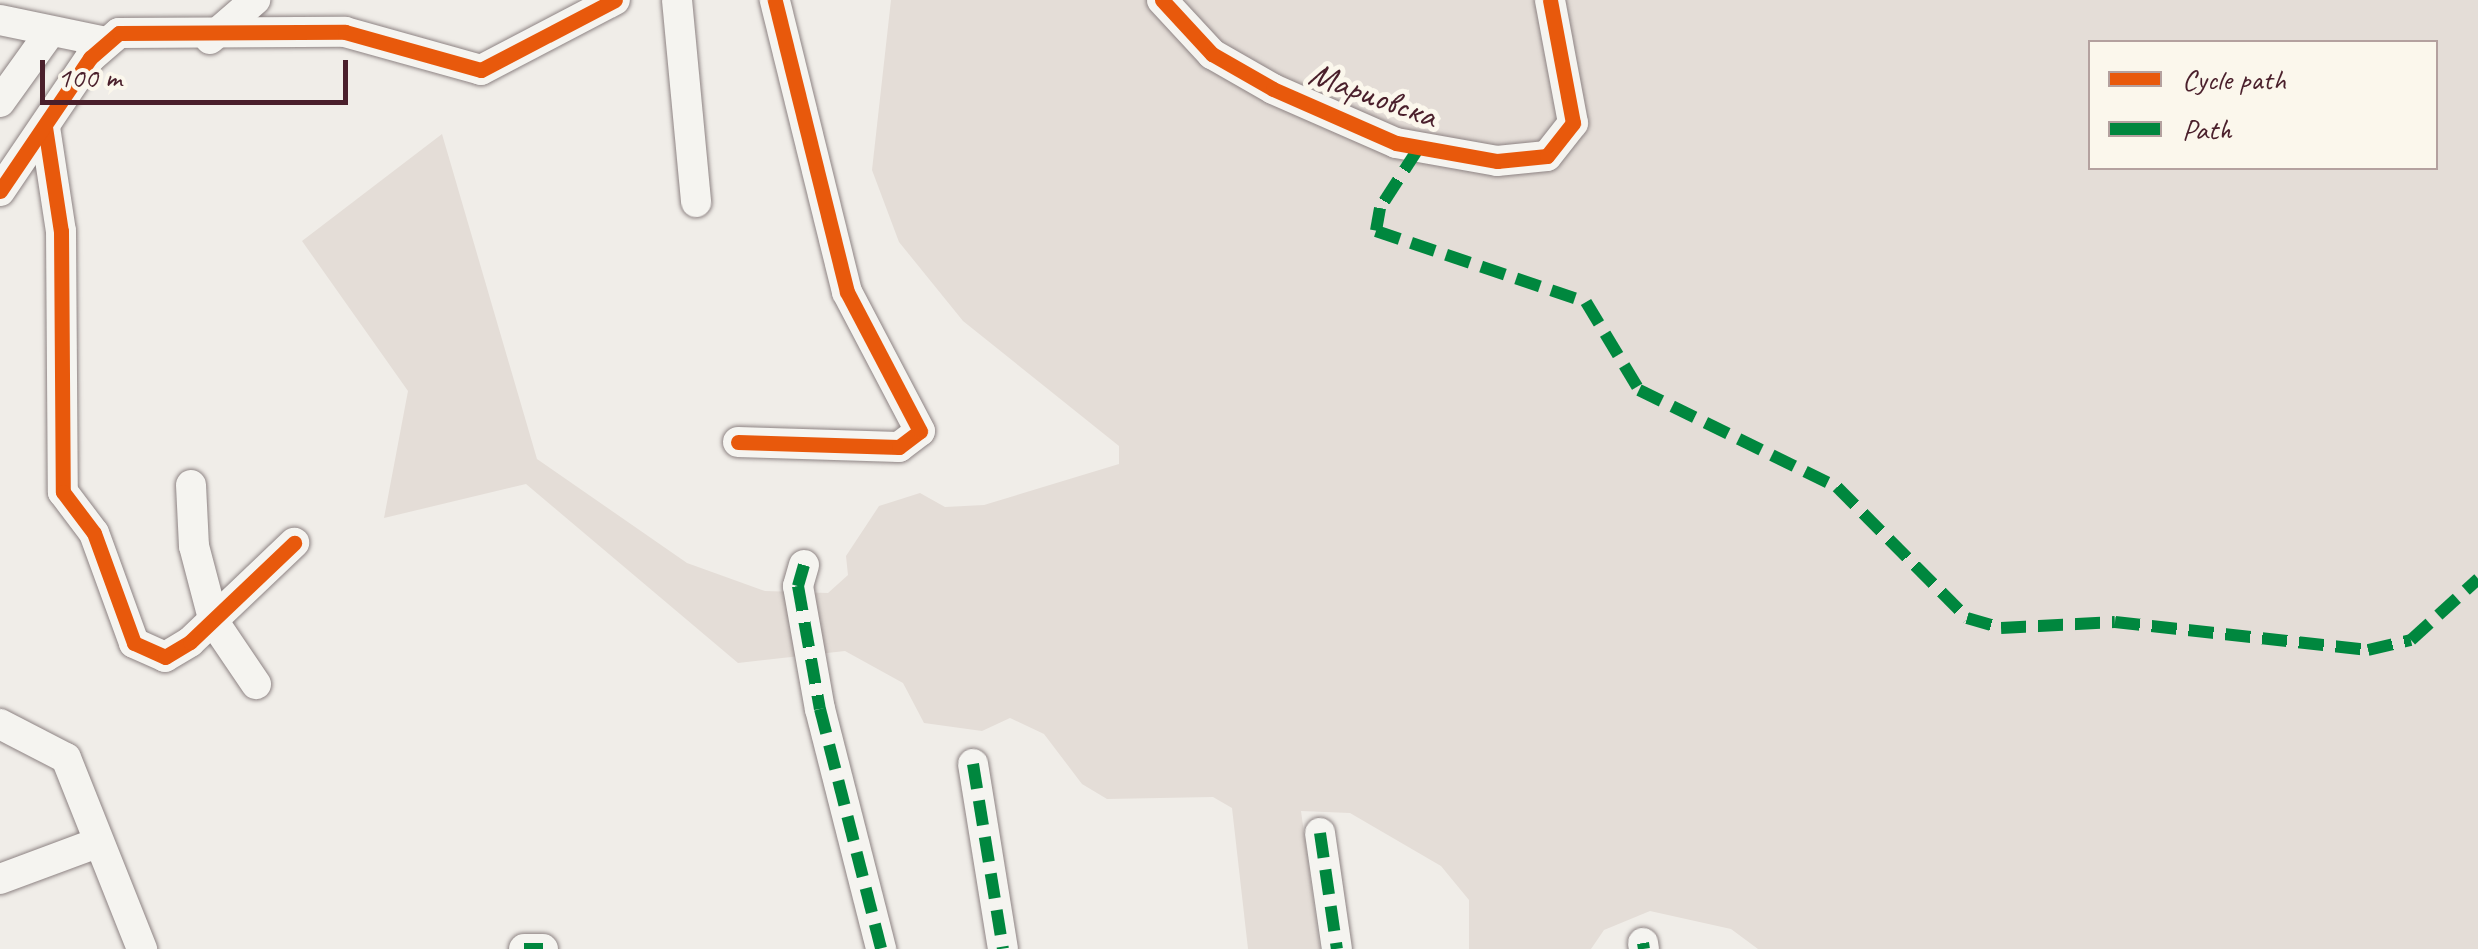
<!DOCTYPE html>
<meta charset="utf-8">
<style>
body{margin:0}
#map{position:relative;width:2478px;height:949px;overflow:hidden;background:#f0ede8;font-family:Caveat,sans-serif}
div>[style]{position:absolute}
.green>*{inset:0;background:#e4ddd7}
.roads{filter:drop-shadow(0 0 2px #8d8383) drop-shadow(0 0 2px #8d8383)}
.minor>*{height:30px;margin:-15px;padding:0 15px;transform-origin:15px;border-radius:15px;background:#f5f4f0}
.quiet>*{height:12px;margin-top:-6px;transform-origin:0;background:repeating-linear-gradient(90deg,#00873e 0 25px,transparent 0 37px)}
.cycleway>*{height:15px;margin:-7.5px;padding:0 7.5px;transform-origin:7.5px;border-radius:7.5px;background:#e8590c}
span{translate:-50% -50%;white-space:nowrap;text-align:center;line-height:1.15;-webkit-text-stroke:10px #fbf7ec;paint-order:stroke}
.street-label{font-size:35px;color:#4a1f2b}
.legend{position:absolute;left:2088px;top:40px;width:350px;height:130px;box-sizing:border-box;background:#fbf7ec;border:2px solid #b4a19f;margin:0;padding:12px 18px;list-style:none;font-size:30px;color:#4a1f2b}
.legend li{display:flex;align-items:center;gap:20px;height:50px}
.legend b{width:50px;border:2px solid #b4a19f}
.scale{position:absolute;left:40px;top:60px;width:308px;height:45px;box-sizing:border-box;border:5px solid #4a1f2b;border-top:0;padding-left:12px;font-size:30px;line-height:35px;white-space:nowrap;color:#4a1f2b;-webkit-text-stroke:8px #fbf7ec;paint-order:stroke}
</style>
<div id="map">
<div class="green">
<i style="clip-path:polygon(evenodd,891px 0,2478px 0,2478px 949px,1758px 949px,1731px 929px,1650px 911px,1604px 930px,1591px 949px,1469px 949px,1469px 900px,1441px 866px,1350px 813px,1301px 811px,1320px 949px,1248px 949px,1232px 808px,1213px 797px,1107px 799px,1082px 784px,1044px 734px,1010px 718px,982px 731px,924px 723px,903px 683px,845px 651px,738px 663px,526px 484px,384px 518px,408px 391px,302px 241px,442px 134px,537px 459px,687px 563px,765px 591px,828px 593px,848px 575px,846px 556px,879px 506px,920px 493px,945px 507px,984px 505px,1119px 464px,1119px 446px,963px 321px,899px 242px,872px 170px,891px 0,2090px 42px,2436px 42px,2436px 168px,2090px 168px,2090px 42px)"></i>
</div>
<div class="roads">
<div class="minor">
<i style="left:677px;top:0;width:203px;rotate:84.6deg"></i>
<i style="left:1162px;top:0;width:74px;rotate:47.2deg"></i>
<i style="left:1212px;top:54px;width:70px;rotate:29.8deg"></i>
<i style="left:1273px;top:89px;width:134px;rotate:23.7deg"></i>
<i style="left:1396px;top:143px;width:103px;rotate:10.1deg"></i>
<i style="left:1497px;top:161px;width:50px;rotate:-5.7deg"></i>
<i style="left:1547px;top:156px;width:42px;rotate:-51.8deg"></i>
<i style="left:1573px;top:123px;width:125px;rotate:-100.6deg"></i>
<i style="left:0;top:20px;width:108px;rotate:11.7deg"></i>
<i style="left:210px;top:39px;width:60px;rotate:-40.9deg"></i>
<i style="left:0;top:102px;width:87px;rotate:-54.3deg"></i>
<i style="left:45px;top:127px;width:105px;rotate:81.3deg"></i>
<i style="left:61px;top:231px;width:261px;rotate:89.6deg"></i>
<i style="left:63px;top:492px;width:51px;rotate:52.9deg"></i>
<i style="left:94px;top:533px;width:117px;rotate:70deg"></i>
<i style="left:134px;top:643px;width:34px;rotate:24deg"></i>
<i style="left:165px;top:657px;width:29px;rotate:-31deg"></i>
<i style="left:190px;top:642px;width:144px;rotate:-43.6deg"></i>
<i style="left:0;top:191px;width:161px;rotate:-55.9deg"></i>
<i style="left:90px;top:58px;width:38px;rotate:-41deg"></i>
<i style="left:119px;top:33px;width:226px;rotate:-0.3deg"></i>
<i style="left:345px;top:32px;width:141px;rotate:15.6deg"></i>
<i style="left:481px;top:70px;width:151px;rotate:-27.6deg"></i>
<i style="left:738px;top:442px;width:161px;rotate:1.8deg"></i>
<i style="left:899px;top:447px;width:26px;rotate:-37deg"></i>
<i style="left:920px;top:431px;width:157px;rotate:-117.7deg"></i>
<i style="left:847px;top:292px;width:301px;rotate:-103.9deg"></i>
<i style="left:191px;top:485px;width:61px;rotate:87.2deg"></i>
<i style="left:194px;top:546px;width:79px;rotate:75.3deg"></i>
<i style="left:214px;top:622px;width:75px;rotate:55.9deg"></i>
<i style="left:804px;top:565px;width:22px;rotate:106deg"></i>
<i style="left:798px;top:586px;width:125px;rotate:79.9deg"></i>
<i style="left:820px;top:709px;width:248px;rotate:75.7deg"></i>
<i style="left:0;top:724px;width:74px;rotate:27.3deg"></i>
<i style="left:66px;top:758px;width:206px;rotate:68.3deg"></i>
<i style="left:973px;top:764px;width:187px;rotate:80.8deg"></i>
<i style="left:1320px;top:833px;width:117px;rotate:81.7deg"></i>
<i style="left:0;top:879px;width:103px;rotate:-20.4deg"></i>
<i style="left:1643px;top:943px;width:6px;rotate:81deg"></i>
<i style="left:524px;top:949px;width:19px"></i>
</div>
</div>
<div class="quiet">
<i style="left:1418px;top:149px;width:70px;rotate:122.8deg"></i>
<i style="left:1380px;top:208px;width:23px;rotate:100deg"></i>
<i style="left:1376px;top:231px;width:222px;rotate:18.7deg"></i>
<i style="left:1586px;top:302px;width:103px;rotate:58.9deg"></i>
<i style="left:1639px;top:390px;width:220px;rotate:26.1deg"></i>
<i style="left:1837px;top:487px;width:185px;rotate:45.2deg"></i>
<i style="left:1967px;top:618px;width:35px;rotate:16deg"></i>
<i style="left:2001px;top:628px;width:114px;rotate:-3deg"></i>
<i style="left:2115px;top:622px;width:255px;rotate:6.3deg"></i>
<i style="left:2368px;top:650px;width:44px;rotate:-13.1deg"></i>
<i style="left:2411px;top:640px;width:91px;rotate:-42.3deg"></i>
<i style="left:804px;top:565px;width:22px;rotate:106deg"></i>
<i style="left:798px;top:586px;width:125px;rotate:79.9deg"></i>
<i style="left:820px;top:709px;width:248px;rotate:75.7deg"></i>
<i style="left:973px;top:764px;width:187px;rotate:80.8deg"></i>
<i style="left:1320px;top:833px;width:117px;rotate:81.7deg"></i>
<i style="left:1643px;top:943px;width:6px;rotate:81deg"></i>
<i style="left:524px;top:949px;width:19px"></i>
</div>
<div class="cycleway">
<i style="left:1162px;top:0;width:74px;rotate:47.2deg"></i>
<i style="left:1212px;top:54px;width:70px;rotate:29.8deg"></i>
<i style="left:1273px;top:89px;width:134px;rotate:23.7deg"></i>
<i style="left:1396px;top:143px;width:103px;rotate:10.1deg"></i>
<i style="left:1497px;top:161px;width:50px;rotate:-5.7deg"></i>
<i style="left:1547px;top:156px;width:42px;rotate:-51.8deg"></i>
<i style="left:1573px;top:123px;width:125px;rotate:-100.6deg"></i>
<i style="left:45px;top:127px;width:105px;rotate:81.3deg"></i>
<i style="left:61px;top:231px;width:261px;rotate:89.6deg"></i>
<i style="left:63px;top:492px;width:51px;rotate:52.9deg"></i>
<i style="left:94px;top:533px;width:117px;rotate:70deg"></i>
<i style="left:134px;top:643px;width:34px;rotate:24deg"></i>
<i style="left:165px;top:657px;width:29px;rotate:-31deg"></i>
<i style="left:190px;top:642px;width:144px;rotate:-43.6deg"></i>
<i style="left:0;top:191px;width:161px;rotate:-55.9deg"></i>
<i style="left:90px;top:58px;width:38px;rotate:-41deg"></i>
<i style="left:119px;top:33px;width:226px;rotate:-0.3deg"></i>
<i style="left:345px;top:32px;width:141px;rotate:15.6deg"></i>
<i style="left:481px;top:70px;width:151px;rotate:-27.6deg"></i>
<i style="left:738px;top:442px;width:161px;rotate:1.8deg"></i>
<i style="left:899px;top:447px;width:26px;rotate:-37deg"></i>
<i style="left:920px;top:431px;width:157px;rotate:-117.7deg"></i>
<i style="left:847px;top:292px;width:301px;rotate:-103.9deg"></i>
</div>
<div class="street-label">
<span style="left:1373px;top:95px;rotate:20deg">Мариовска</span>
</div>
<ul class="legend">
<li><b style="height:12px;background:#e8590c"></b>Cycle path</li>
<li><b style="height:12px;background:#00873e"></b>Path</li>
</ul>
<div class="scale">100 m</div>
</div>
